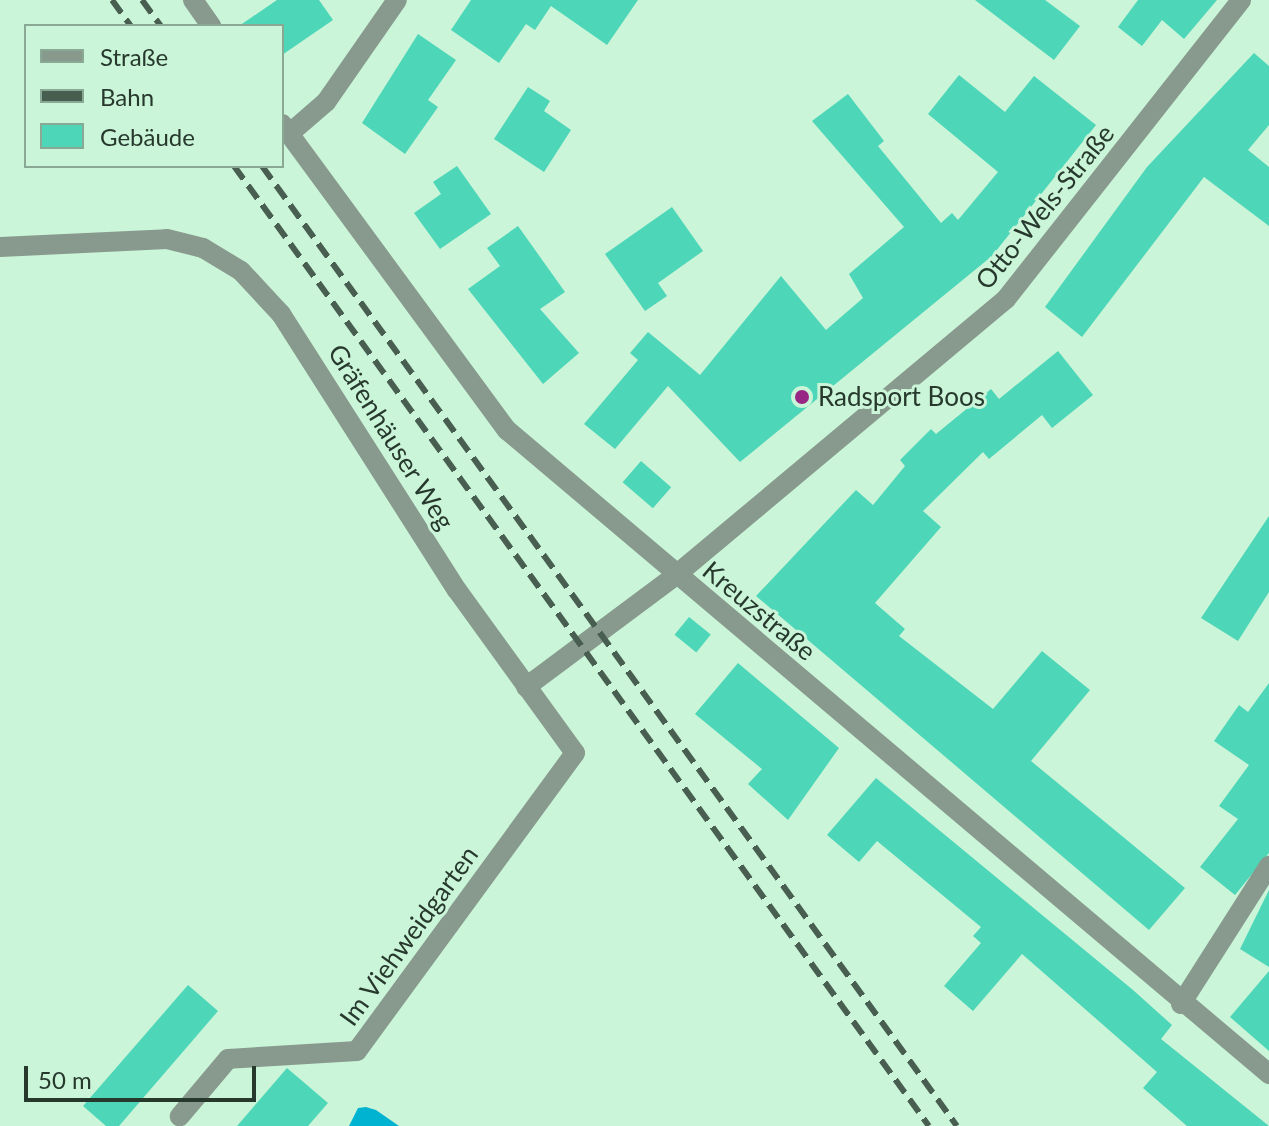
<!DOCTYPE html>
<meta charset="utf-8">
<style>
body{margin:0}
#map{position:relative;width:1269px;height:1126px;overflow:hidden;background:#caf5d8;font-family:Lato,sans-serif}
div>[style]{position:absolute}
.water>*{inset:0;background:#00b3d1}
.building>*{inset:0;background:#4ed6b8;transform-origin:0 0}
.minor>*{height:20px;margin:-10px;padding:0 10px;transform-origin:10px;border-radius:10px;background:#88998d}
.rail>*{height:6px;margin-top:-3px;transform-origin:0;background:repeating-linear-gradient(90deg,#485e50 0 16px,transparent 0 24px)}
.dots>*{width:22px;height:22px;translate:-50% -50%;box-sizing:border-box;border:4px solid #caf5d8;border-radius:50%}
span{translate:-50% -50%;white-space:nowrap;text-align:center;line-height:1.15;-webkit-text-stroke:6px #caf5d8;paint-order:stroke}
.street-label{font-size:26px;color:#27382d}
.poi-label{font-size:26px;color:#27382d}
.left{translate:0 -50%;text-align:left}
.legend{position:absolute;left:24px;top:24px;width:260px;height:144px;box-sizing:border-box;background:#caf5d8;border:2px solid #89a994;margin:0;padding:10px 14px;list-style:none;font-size:24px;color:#27382d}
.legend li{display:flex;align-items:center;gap:16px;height:40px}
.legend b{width:40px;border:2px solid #89a994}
.scale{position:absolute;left:24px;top:1066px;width:232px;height:36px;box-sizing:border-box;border:4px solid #27382d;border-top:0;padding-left:10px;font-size:24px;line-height:28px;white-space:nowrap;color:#27382d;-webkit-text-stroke:6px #caf5d8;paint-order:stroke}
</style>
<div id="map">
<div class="water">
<i style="clip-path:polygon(366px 1107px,376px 1110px,399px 1126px,349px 1126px,358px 1108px)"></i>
</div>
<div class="building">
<i style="clip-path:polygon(277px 0,319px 0,333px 20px,282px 55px,282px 26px,239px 26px)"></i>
<i style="clip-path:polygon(471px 0,638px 0,607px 45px,551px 6px,535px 30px,526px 24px,499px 63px,451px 30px)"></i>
<i style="clip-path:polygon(975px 0,1045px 0,1080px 26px,1054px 60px)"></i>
<i style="clip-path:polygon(1138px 0,1217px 0,1184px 39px,1162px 20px,1142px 46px,1118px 27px)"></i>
<i style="clip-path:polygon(418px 34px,456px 60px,428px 100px,438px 107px,405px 154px,362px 123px)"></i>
<i style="clip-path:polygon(1254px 53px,1269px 66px,1269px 125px,1248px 150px,1269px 167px,1269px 226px,1204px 177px,1082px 337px,1045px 307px,1147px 167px)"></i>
<i style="clip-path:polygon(959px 75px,1005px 112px,1034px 76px,1096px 125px,992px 256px,740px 462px,668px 386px,615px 449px,584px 424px,638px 360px,630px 353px,648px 332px,700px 375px,781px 276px,826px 330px,863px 298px,849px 274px,904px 227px,812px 121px,848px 94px,884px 141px,878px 146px,941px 223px,952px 213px,958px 220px,998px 172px,928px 114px)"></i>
<i style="clip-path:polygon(528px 87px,550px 101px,544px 111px,571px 130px,544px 172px,494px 139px)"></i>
<i style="clip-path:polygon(457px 166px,491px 214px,440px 249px,414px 213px,441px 194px,433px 182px)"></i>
<i style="clip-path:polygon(672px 207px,703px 251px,658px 283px,667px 296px,645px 311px,605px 254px)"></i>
<i style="clip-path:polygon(518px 226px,565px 292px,540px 309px,579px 353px,543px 384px,468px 289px,500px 266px,487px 248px)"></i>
<i style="clip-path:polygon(1058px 351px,1093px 395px,1052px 428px,1042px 415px,989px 459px,983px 452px,923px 511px,941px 527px,875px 603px,905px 629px,899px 636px,993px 709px,1042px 651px,1090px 690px,1031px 761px,1185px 888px,1149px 930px,756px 596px,856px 490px,873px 505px,905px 466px,900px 460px,931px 429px,936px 434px,991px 389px,999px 399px)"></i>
<i style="left:641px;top:461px;width:40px;height:28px;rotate:41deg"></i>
<i style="clip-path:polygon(1269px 516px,1269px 592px,1238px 641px,1201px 618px)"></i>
<i style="left:689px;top:617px;width:28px;height:23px;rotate:39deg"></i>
<i style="clip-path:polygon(738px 663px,839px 748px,788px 820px,748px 784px,762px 769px,695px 714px)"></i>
<i style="clip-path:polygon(1269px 683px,1269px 853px,1235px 895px,1200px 867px,1238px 819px,1219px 806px,1249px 765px,1214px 741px,1239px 705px,1248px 712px)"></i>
<i style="clip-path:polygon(876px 778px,1133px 990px,1172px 1025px,1161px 1039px,1269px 1126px,1187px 1126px,1143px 1088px,1157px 1072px,1022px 954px,973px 1011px,944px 986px,981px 943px,973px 936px,981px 927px,877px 841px,859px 862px,827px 835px)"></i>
<i style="clip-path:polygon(1269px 890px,1269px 967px,1240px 949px)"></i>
<i style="clip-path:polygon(1269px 971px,1269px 1051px,1230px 1017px)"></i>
<i style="clip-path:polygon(188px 985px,218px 1011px,119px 1126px,106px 1126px,83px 1106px)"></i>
<i style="clip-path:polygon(287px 1068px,328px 1103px,308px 1126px,237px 1126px)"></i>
</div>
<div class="minor">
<i style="left:193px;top:0;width:32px;rotate:55deg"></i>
<i style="left:282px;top:124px;width:380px;rotate:53.7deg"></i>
<i style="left:507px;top:430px;width:998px;rotate:40.2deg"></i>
<i style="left:289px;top:134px;width:49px;rotate:-40.9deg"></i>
<i style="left:326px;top:102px;width:124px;rotate:-55.2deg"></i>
<i style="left:0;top:247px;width:167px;rotate:-2.7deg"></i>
<i style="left:167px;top:239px;width:37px;rotate:14deg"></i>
<i style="left:203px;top:248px;width:44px;rotate:31.2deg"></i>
<i style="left:241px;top:271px;width:59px;rotate:47.1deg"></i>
<i style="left:281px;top:314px;width:327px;rotate:57.5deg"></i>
<i style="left:457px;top:590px;width:201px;rotate:54.1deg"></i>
<i style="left:575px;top:753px;width:369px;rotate:126.2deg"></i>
<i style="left:357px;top:1051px;width:129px;rotate:176.5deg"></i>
<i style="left:228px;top:1059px;width:75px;rotate:130.1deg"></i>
<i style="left:526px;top:687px;width:187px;rotate:-36.7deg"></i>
<i style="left:676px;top:575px;width:430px;rotate:-39.9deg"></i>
<i style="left:1006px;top:299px;width:380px;rotate:-51.8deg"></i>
<i style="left:1181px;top:1004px;width:164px;rotate:-57.5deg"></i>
</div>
<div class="rail">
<i style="left:112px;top:0;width:32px;rotate:54deg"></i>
<i style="left:142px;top:0;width:32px;rotate:54deg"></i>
<i style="left:234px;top:166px;width:1185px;rotate:54.1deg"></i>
<i style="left:262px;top:166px;width:1185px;rotate:54.1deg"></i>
</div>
<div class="dots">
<i style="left:802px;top:397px;background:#972684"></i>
</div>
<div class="street-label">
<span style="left:1045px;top:207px;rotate:-51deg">Otto-Wels-Straße</span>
<span style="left:391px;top:437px;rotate:58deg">Gräfenhäuser Weg</span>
<span style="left:759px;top:611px;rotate:40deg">Kreuzstraße</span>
<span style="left:409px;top:936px;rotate:-54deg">Im Viehweidgarten</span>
</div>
<div class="poi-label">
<span class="left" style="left:818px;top:397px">Radsport Boos</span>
</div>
<ul class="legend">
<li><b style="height:10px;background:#88998d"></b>Straße</li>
<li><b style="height:10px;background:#485e50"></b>Bahn</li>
<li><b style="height:22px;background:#4ed6b8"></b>Gebäude</li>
</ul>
<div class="scale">50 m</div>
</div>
